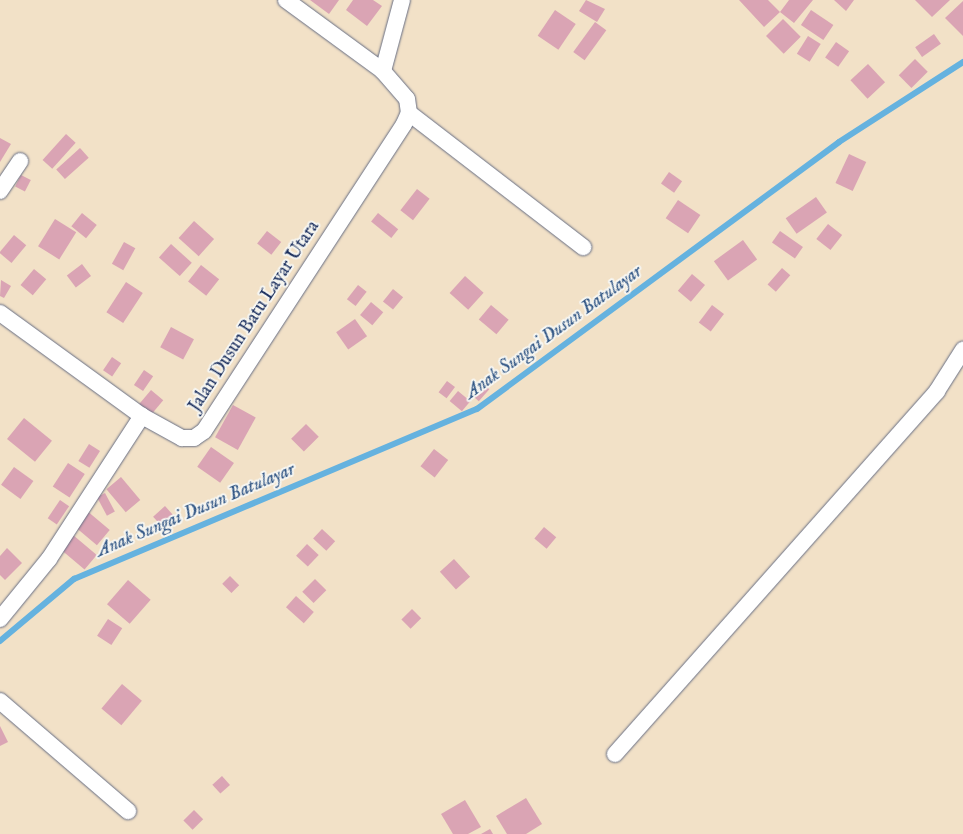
<!DOCTYPE html>
<style>
body{margin:0}
#map{position:relative;width:963px;height:834px;overflow:hidden;background:#f2e1c7;font-family:"IM FELL English",serif}
div>[style]{position:absolute}
.stream>*{height:6px;margin:-3px;padding:0 3px;transform-origin:3px;border-radius:3px;background:#65b2df}
.building>*{inset:0;background:#daa4b4;transform-origin:0 0}
.roads{filter:drop-shadow(0 0 1px #666d83) drop-shadow(0 0 1px #666d83)}
.street>*{height:16px;margin:-8px;padding:0 8px;transform-origin:8px;border-radius:8px;background:#fff}
span{translate:-50% -50%;white-space:nowrap;text-align:center;line-height:1.15;-webkit-text-stroke:4px #f6f6f2;paint-order:stroke}
.street-label{font-size:18px;color:#1b2f5e}
.water-label{font-size:19px;color:#315685;font-style:italic}
</style>
<div id="map">
<div class="stream">
<i style="left:0;top:641px;width:97px;rotate:-40deg"></i>
<i style="left:74px;top:579px;width:437px;rotate:-22.9deg"></i>
<i style="left:477px;top:409px;width:450px;rotate:-36.4deg"></i>
<i style="left:839px;top:142px;width:148px;rotate:-32.8deg"></i>
</div>
<div class="building">
<i style="clip-path:polygon(310px 0,339px 0,329px 14px)"></i>
<i style="clip-path:polygon(353px 0,373px 0,382px 6px,367px 26px,346px 10px)"></i>
<i style="clip-path:polygon(586px 0,605px 9px,597px 22px,579px 11px)"></i>
<i style="clip-path:polygon(739px 0,768px 0,780px 12px,789px 0,813px 0,794px 23px,780px 12px,764px 27px)"></i>
<i style="clip-path:polygon(834px 0,854px 0,846px 11px)"></i>
<i style="clip-path:polygon(915px 0,950px 0,932px 17px)"></i>
<i style="clip-path:polygon(963px 1px,963px 36px,945px 18px)"></i>
<i style="left:555px;top:10px;width:25px;height:31px;rotate:34deg"></i>
<i style="left:811px;top:10px;width:27px;height:18px;rotate:34deg"></i>
<i style="left:783px;top:19px;width:25px;height:24px;rotate:45deg"></i>
<i style="left:595px;top:22px;width:14px;height:37px;rotate:36deg"></i>
<i style="left:934px;top:34px;width:12px;height:23px;rotate:55deg"></i>
<i style="left:808px;top:36px;width:15px;height:21px;rotate:32deg"></i>
<i style="left:836px;top:42px;width:16px;height:19px;rotate:35deg"></i>
<i style="left:915px;top:59px;width:18px;height:23px;rotate:45deg"></i>
<i style="left:868px;top:64px;width:25px;height:24px;rotate:47deg"></i>
<i style="left:66px;top:134px;width:13px;height:35px;rotate:42deg"></i>
<i style="clip-path:polygon(0 138px,11px 144px,0 162px)"></i>
<i style="left:80px;top:148px;width:13px;height:32px;rotate:48deg"></i>
<i style="left:849px;top:154px;width:19px;height:32px;rotate:25deg"></i>
<i style="left:669px;top:172px;width:16px;height:14px;rotate:35deg"></i>
<i style="left:21px;top:175px;width:11px;height:13px;rotate:27deg"></i>
<i style="left:417px;top:189px;width:16px;height:27px;rotate:38deg"></i>
<i style="left:816px;top:197px;width:19px;height:37px;rotate:55deg"></i>
<i style="left:678px;top:200px;width:27px;height:22px;rotate:34deg"></i>
<i style="left:82px;top:213px;width:19px;height:17px;rotate:39deg"></i>
<i style="left:378px;top:213px;width:26px;height:11px;rotate:39deg"></i>
<i style="left:55px;top:219px;width:25px;height:32px;rotate:32deg"></i>
<i style="left:194px;top:221px;width:27px;height:23px;rotate:42deg"></i>
<i style="left:828px;top:224px;width:18px;height:19px;rotate:38deg"></i>
<i style="left:267px;top:231px;width:18px;height:16px;rotate:38deg"></i>
<i style="left:780px;top:231px;width:28px;height:14px;rotate:35deg"></i>
<i style="left:14px;top:235px;width:16px;height:23px;rotate:40deg"></i>
<i style="left:743px;top:240px;width:24px;height:36px;rotate:54deg"></i>
<i style="left:124px;top:242px;width:13px;height:25px;rotate:29deg"></i>
<i style="left:171px;top:244px;width:28px;height:18px;rotate:42deg"></i>
<i style="left:82px;top:264px;width:15px;height:19px;rotate:53deg"></i>
<i style="left:201px;top:265px;width:23px;height:21px;rotate:38deg"></i>
<i style="left:782px;top:268px;width:11px;height:22px;rotate:41deg"></i>
<i style="left:34px;top:269px;width:16px;height:21px;rotate:40deg"></i>
<i style="left:692px;top:274px;width:17px;height:22px;rotate:40deg"></i>
<i style="left:465px;top:276px;width:25px;height:23px;rotate:42deg"></i>
<i style="clip-path:polygon(1px 280px,11px 286px,4px 298px,0 296px)"></i>
<i style="left:126px;top:282px;width:20px;height:36px;rotate:33deg"></i>
<i style="left:358px;top:285px;width:11px;height:18px;rotate:38deg"></i>
<i style="left:393px;top:289px;width:13px;height:16px;rotate:39deg"></i>
<i style="left:371px;top:302px;width:16px;height:17px;rotate:40deg"></i>
<i style="left:491px;top:305px;width:23px;height:19px;rotate:40deg"></i>
<i style="left:712px;top:305px;width:15px;height:22px;rotate:37deg"></i>
<i style="left:355px;top:319px;width:21px;height:23px;rotate:55deg"></i>
<i style="left:171px;top:327px;width:26px;height:23px;rotate:28deg"></i>
<i style="left:112px;top:357px;width:11px;height:16px;rotate:34deg"></i>
<i style="left:144px;top:370px;width:11px;height:18px;rotate:34deg"></i>
<i style="left:447px;top:381px;width:10px;height:14px;rotate:37deg"></i>
<i style="left:481px;top:382px;width:11px;height:16px;rotate:41deg"></i>
<i style="left:151px;top:390px;width:16px;height:19px;rotate:40deg"></i>
<i style="left:458px;top:391px;width:16px;height:13px;rotate:40deg"></i>
<i style="left:233px;top:405px;width:26px;height:37px;rotate:29deg"></i>
<i style="left:24px;top:418px;width:36px;height:27px;rotate:39deg"></i>
<i style="left:306px;top:424px;width:18px;height:21px;rotate:45deg"></i>
<i style="left:89px;top:444px;width:13px;height:20px;rotate:32deg"></i>
<i style="left:211px;top:447px;width:28px;height:24px;rotate:35deg"></i>
<i style="left:434px;top:449px;width:18px;height:22px;rotate:38deg"></i>
<i style="left:68px;top:463px;width:20px;height:28px;rotate:33deg"></i>
<i style="left:14px;top:467px;width:24px;height:22px;rotate:36deg"></i>
<i style="left:121px;top:477px;width:30px;height:19px;rotate:50deg"></i>
<i style="left:105px;top:493px;width:21px;height:9px;rotate:62deg"></i>
<i style="left:60px;top:500px;width:11px;height:22px;rotate:34deg"></i>
<i style="left:165px;top:506px;width:13px;height:16px;rotate:48deg"></i>
<i style="left:86px;top:510px;width:31px;height:20px;rotate:40deg"></i>
<i style="left:544px;top:527px;width:16px;height:15px;rotate:40deg"></i>
<i style="left:322px;top:529px;width:18px;height:13px;rotate:43deg"></i>
<i style="left:73px;top:535px;width:31px;height:19px;rotate:40deg"></i>
<i style="left:307px;top:544px;width:16px;height:16px;rotate:43deg"></i>
<i style="clip-path:polygon(7px 548px,22px 563px,5px 580px,0 575px,0 556px)"></i>
<i style="left:454px;top:559px;width:24px;height:19px;rotate:48deg"></i>
<i style="left:230px;top:576px;width:13px;height:11px;rotate:45deg"></i>
<i style="left:315px;top:579px;width:16px;height:18px;rotate:45deg"></i>
<i style="left:128px;top:580px;width:30px;height:32px;rotate:41deg"></i>
<i style="left:296px;top:596px;width:24px;height:15px;rotate:42deg"></i>
<i style="left:412px;top:609px;width:13px;height:15px;rotate:45deg"></i>
<i style="left:108px;top:619px;width:17px;height:20px;rotate:33deg"></i>
<i style="left:122px;top:684px;width:26px;height:32px;rotate:40deg"></i>
<i style="clip-path:polygon(0 726px,8px 742px,0 746px)"></i>
<i style="left:222px;top:776px;width:12px;height:13px;rotate:48deg"></i>
<i style="clip-path:polygon(526px 798px,542px 824px,526px 834px,507px 834px,496px 816px)"></i>
<i style="clip-path:polygon(465px 800px,481px 827px,468px 834px,453px 834px,441px 814px)"></i>
<i style="left:194px;top:810px;width:13px;height:15px;rotate:45deg"></i>
<i style="clip-path:polygon(490px 829px,493px 834px,481px 834px)"></i>
</div>
<div class="roads">
<div class="street">
<i style="left:286px;top:0;width:120px;rotate:36.2deg"></i>
<i style="left:409px;top:113px;width:220px;rotate:37.6deg"></i>
<i style="left:0;top:191px;width:36px;rotate:-56deg"></i>
<i style="left:0;top:313px;width:175px;rotate:36deg"></i>
<i style="left:0;top:619px;width:77px;rotate:-50.8deg"></i>
<i style="left:49px;top:559px;width:171px;rotate:-57deg"></i>
<i style="left:142px;top:416px;width:46px;rotate:28.8deg"></i>
<i style="left:182px;top:438px;width:12px"></i>
<i style="left:194px;top:438px;width:12px;rotate:-35deg"></i>
<i style="left:204px;top:431px;width:366px;rotate:-56.9deg"></i>
<i style="left:404px;top:124px;width:12px;rotate:-66deg"></i>
<i style="left:409px;top:113px;width:14px;rotate:-98deg"></i>
<i style="left:407px;top:99px;width:37px;rotate:-131deg"></i>
<i style="left:383px;top:71px;width:73px;rotate:-75deg"></i>
<i style="left:0;top:701px;width:169px;rotate:40.7deg"></i>
<i style="left:615px;top:754px;width:485px;rotate:-48.4deg"></i>
<i style="left:937px;top:391px;width:49px;rotate:-57.6deg"></i>
</div>
</div>
<div class="street-label">
<span style="left:255px;top:317px;rotate:-57deg">Jalan Dusun Batu Layar Utara</span>
</div>
<div class="water-label">
<span style="left:554px;top:333px;rotate:-36deg">Anak Sungai Dusun Batulayar</span>
<span style="left:196px;top:511px;rotate:-23deg">Anak Sungai Dusun Batulayar</span>
</div>
</div>
